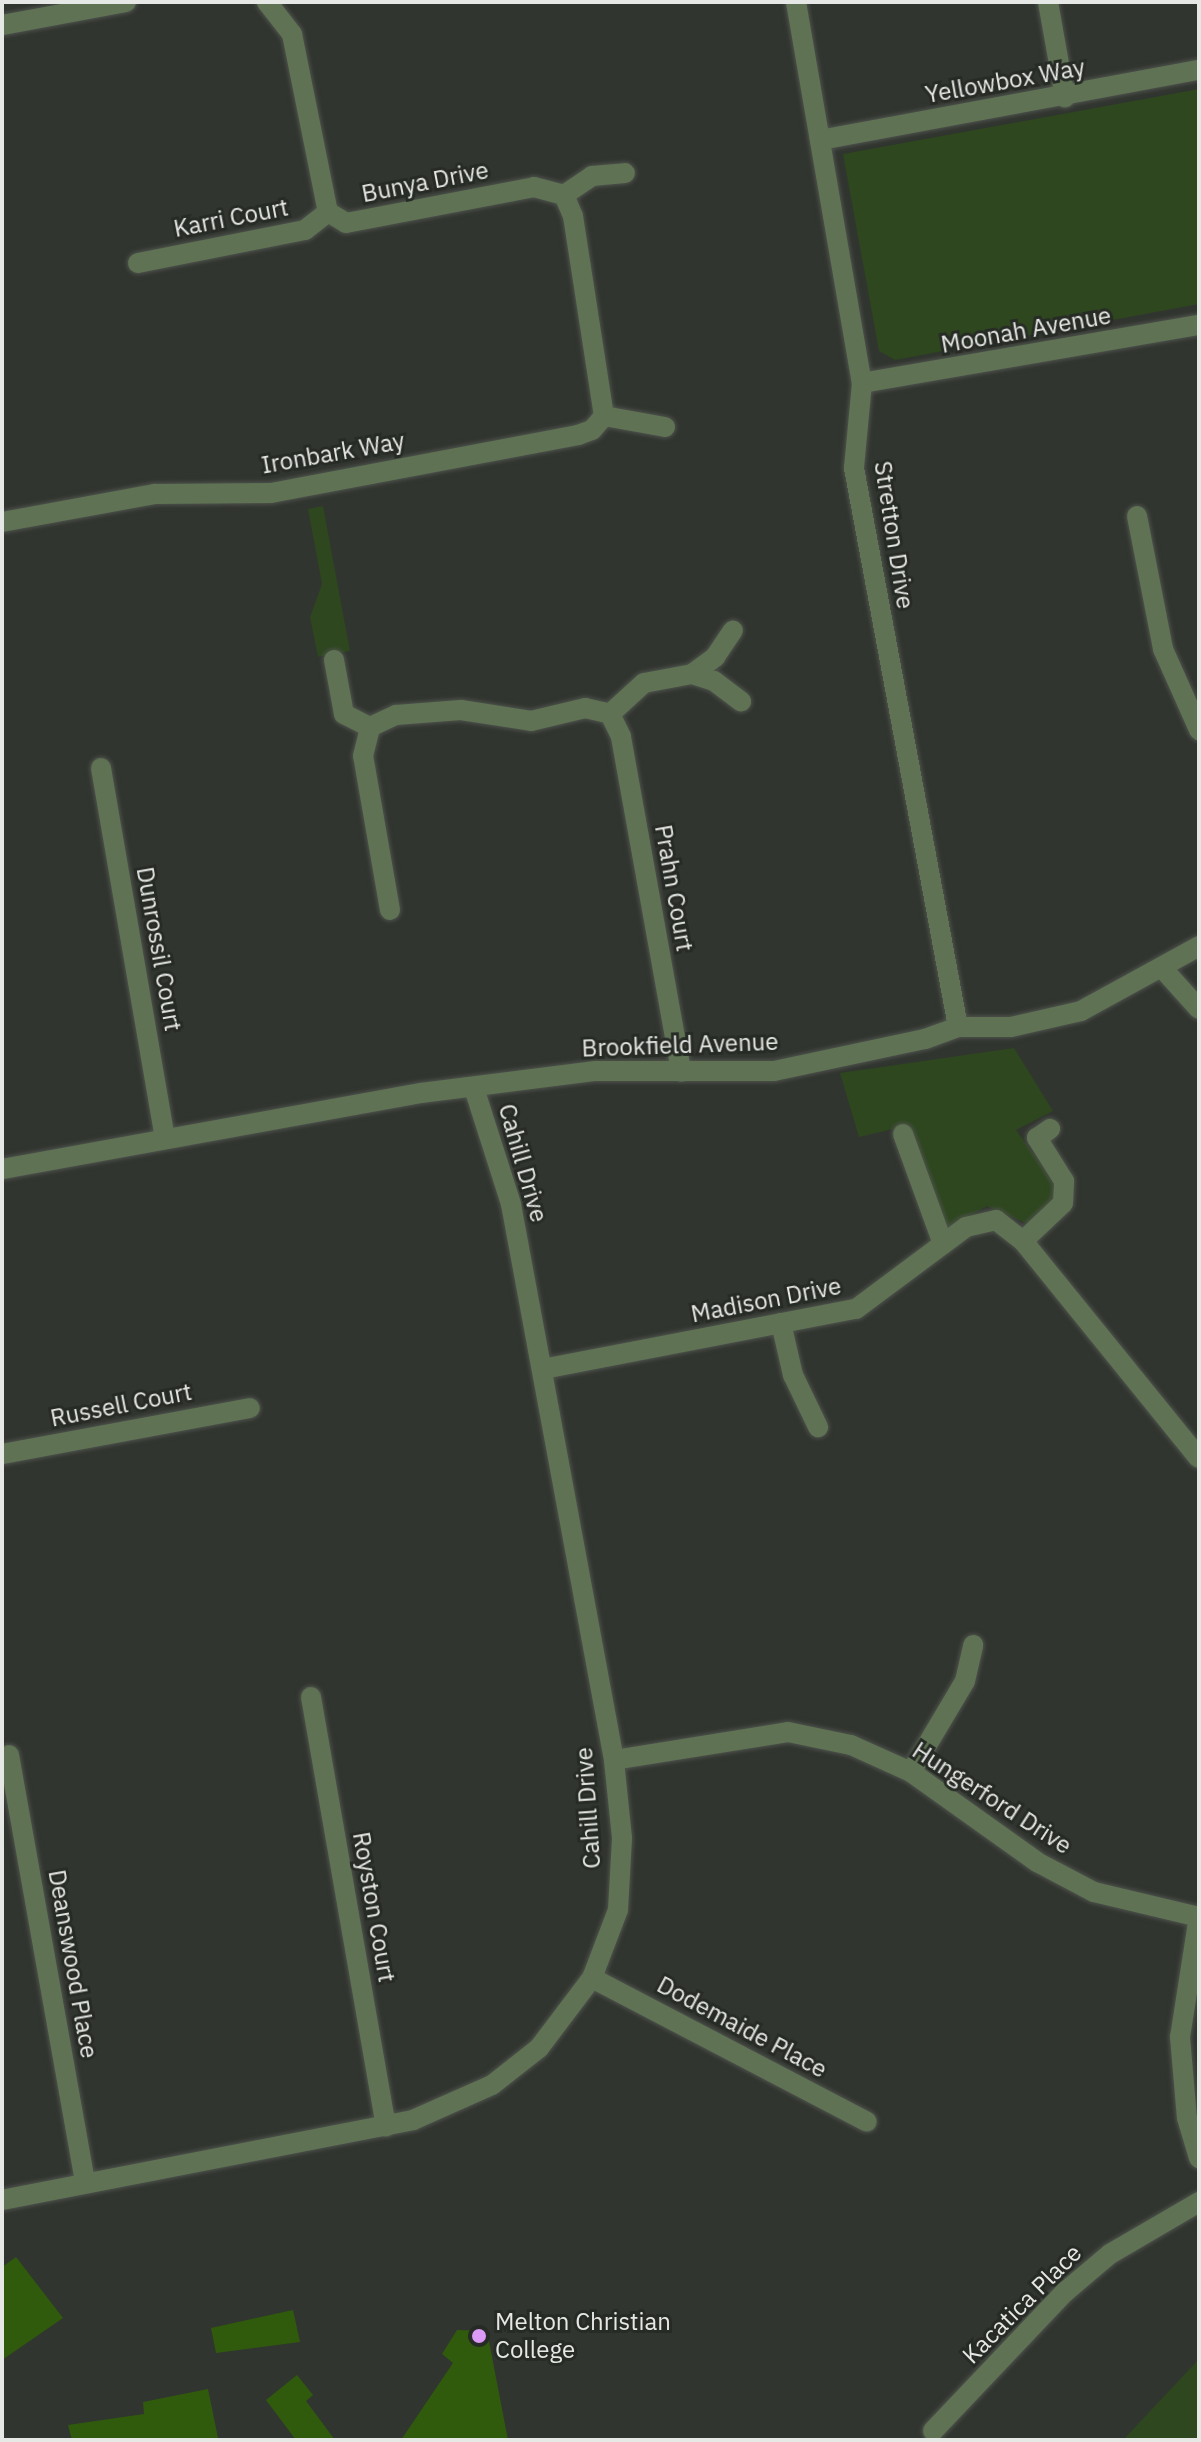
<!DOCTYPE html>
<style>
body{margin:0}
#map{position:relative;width:1201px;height:2442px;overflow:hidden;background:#31352f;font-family:"IBM Plex Sans",sans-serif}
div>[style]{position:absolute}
.green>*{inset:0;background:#2e471f}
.building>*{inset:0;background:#305b0d}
.roads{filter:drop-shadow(0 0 2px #4e524c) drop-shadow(0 0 2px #4e524c)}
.minor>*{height:20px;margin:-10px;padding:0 10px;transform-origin:10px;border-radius:10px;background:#5f7354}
.dots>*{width:22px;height:22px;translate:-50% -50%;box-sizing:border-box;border:4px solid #272b25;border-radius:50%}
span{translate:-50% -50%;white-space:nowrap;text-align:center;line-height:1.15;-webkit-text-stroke:6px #272b25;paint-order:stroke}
.street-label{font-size:24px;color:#e6e8e5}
.poi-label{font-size:24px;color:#e6e8e5}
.left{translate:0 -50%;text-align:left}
.frame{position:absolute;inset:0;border:4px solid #e6e8e5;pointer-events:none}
</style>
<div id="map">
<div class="green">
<i style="clip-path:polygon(1199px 89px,1199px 304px,895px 360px,879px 351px,843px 154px)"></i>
<i style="clip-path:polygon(323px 506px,350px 651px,318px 657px,310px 617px,322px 584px,308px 509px)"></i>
<i style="clip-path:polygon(1014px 1048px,1053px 1111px,1016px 1130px,1061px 1192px,1028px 1224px,987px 1206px,943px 1230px,910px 1125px,859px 1137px,840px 1073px)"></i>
<i style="clip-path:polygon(1199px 2359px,1199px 2440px,1123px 2440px)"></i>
</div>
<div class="building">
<i style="clip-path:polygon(16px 2257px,63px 2318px,2px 2360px,2px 2267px)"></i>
<i style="clip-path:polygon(293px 2310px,300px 2342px,216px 2353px,211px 2328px)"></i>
<i style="clip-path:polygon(457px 2330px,487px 2331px,508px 2440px,401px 2440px,453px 2363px,442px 2354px)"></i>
<i style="clip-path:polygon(297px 2375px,313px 2395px,306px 2401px,335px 2440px,296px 2440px,266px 2400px)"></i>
<i style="clip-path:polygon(208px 2389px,218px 2438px,72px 2440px,68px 2425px,144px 2414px,143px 2402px)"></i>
</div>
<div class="roads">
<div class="minor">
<i style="left:267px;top:2px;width:41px;rotate:52deg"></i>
<i style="left:292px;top:34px;width:182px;rotate:78.6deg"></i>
<i style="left:328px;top:212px;width:21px;rotate:31deg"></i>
<i style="left:346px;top:223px;width:191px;rotate:-10.8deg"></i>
<i style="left:534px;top:187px;width:31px;rotate:15deg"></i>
<i style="left:564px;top:195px;width:23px;rotate:67deg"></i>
<i style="left:573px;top:216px;width:202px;rotate:81.2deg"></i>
<i style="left:796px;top:2px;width:387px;rotate:80.2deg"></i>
<i style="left:862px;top:383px;width:85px;rotate:95.4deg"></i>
<i style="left:854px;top:468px;width:569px;rotate:79.46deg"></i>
<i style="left:1048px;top:2px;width:97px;rotate:79.9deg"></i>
<i style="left:2px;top:25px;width:126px;rotate:-10.5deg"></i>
<i style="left:820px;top:140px;width:385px;rotate:-10.5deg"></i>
<i style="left:564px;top:195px;width:34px;rotate:-34deg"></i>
<i style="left:592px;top:176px;width:33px;rotate:-5deg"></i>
<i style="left:138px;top:263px;width:170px;rotate:-11.2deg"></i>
<i style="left:305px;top:230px;width:29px;rotate:-38deg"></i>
<i style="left:862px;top:383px;width:342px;rotate:-9.8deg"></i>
<i style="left:604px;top:416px;width:62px;rotate:10.2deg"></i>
<i style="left:1137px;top:516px;width:136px;rotate:78.9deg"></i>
<i style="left:1163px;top:649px;width:89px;rotate:66deg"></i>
<i style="left:2px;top:522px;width:156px;rotate:-10.4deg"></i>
<i style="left:155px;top:494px;width:116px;rotate:-0.5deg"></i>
<i style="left:271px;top:493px;width:312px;rotate:-10.7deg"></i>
<i style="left:578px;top:435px;width:15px;rotate:-20deg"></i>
<i style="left:592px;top:430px;width:18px;rotate:-49deg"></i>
<i style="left:334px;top:660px;width:55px;rotate:79.5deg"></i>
<i style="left:344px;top:714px;width:29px;rotate:27deg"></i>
<i style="left:692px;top:674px;width:29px;rotate:-36deg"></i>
<i style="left:715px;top:657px;width:32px;rotate:-56deg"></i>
<i style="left:610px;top:714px;width:46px;rotate:-42.4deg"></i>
<i style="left:644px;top:683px;width:49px;rotate:-10.6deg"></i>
<i style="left:692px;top:674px;width:23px;rotate:18deg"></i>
<i style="left:714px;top:681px;width:34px;rotate:37deg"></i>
<i style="left:101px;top:768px;width:376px;rotate:80.2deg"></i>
<i style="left:390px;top:910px;width:156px;rotate:-99.9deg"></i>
<i style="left:363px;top:756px;width:30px;rotate:-76deg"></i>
<i style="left:370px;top:727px;width:29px;rotate:-25deg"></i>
<i style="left:396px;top:715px;width:65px;rotate:-4.4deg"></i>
<i style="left:461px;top:710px;width:71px;rotate:8.9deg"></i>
<i style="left:531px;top:721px;width:56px;rotate:-13.5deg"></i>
<i style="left:585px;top:708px;width:26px;rotate:13deg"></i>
<i style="left:610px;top:714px;width:25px;rotate:64deg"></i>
<i style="left:621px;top:737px;width:340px;rotate:79.8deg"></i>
<i style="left:1164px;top:970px;width:52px;rotate:48.1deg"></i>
<i style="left:903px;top:1134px;width:117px;rotate:70deg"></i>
<i style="left:2px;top:1169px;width:426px;rotate:-10.3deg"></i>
<i style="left:421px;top:1093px;width:176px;rotate:-7.2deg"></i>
<i style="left:596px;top:1071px;width:178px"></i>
<i style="left:774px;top:1071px;width:154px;rotate:-12deg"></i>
<i style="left:925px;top:1039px;width:35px;rotate:-20deg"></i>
<i style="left:958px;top:1027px;width:53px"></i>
<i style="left:1011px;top:1027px;width:72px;rotate:-12.9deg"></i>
<i style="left:1081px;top:1011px;width:135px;rotate:-28.8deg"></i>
<i style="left:1023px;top:1241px;width:55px;rotate:-43.5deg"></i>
<i style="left:1063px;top:1203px;width:22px;rotate:-87deg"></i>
<i style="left:1064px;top:1181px;width:51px;rotate:-122.1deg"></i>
<i style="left:1037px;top:1138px;width:16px;rotate:-35deg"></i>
<i style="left:781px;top:1323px;width:53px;rotate:77deg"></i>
<i style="left:793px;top:1375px;width:58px;rotate:64.3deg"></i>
<i style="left:543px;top:1369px;width:319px;rotate:-10.9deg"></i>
<i style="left:856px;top:1309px;width:137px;rotate:-36.7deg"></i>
<i style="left:966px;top:1227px;width:31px;rotate:-13deg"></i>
<i style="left:996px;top:1220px;width:34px;rotate:38deg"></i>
<i style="left:1023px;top:1241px;width:279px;rotate:51deg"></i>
<i style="left:2px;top:1454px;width:252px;rotate:-10.5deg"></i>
<i style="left:311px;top:1697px;width:436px;rotate:80.1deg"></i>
<i style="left:9px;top:1755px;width:435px;rotate:79.9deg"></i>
<i style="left:614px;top:1760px;width:176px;rotate:-9.1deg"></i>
<i style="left:788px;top:1732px;width:64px;rotate:11.7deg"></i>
<i style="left:851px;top:1745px;width:66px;rotate:24.2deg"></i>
<i style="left:911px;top:1772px;width:155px;rotate:35.5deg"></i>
<i style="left:1037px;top:1862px;width:64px;rotate:27.8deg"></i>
<i style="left:1094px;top:1892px;width:108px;rotate:13.4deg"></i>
<i style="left:911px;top:1772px;width:106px;rotate:-59.3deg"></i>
<i style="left:965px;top:1681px;width:37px;rotate:-77deg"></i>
<i style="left:1199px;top:1916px;width:122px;rotate:98.9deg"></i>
<i style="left:1180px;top:2037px;width:81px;rotate:85.1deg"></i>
<i style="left:1187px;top:2118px;width:42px;rotate:73.3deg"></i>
<i style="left:592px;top:1978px;width:310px;rotate:27.6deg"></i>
<i style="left:2px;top:2200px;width:419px;rotate:-11deg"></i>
<i style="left:413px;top:2120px;width:86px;rotate:-23.9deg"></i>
<i style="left:492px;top:2085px;width:60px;rotate:-38.2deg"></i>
<i style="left:539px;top:2048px;width:88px;rotate:-52.9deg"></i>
<i style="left:592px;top:1978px;width:73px;rotate:-69.1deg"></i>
<i style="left:618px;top:1910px;width:72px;rotate:-86.8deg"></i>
<i style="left:622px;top:1838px;width:78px;rotate:-95.9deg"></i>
<i style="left:614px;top:1760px;width:565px;rotate:-100.5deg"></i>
<i style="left:511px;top:1204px;width:122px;rotate:-107.7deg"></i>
<i style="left:933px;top:2431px;width:192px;rotate:-46.5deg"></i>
<i style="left:1065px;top:2292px;width:59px;rotate:-40.2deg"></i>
<i style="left:1110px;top:2254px;width:103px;rotate:-30.3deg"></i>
</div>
</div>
<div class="dots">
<i style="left:479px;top:2336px;background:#da9af6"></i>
</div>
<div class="street-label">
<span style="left:1005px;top:81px;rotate:-10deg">Yellowbox Way</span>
<span style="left:425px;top:182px;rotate:-11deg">Bunya Drive</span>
<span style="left:231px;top:218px;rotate:-11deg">Karri Court</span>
<span style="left:1026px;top:330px;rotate:-10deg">Moonah Avenue</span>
<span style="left:333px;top:453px;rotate:-10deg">Ironbark Way</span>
<span style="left:894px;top:535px;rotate:81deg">Stretton Drive</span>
<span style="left:674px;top:888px;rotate:80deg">Prahn Court</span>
<span style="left:159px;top:949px;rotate:80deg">Dunrossil Court</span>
<span style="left:680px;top:1045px;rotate:-2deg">Brookfield Avenue</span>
<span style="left:523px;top:1163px;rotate:74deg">Cahill Drive</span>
<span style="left:766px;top:1300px;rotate:-11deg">Madison Drive</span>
<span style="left:121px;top:1405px;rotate:-11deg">Russell Court</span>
<span style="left:992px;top:1798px;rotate:33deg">Hungerford Drive</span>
<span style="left:588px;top:1808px;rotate:-94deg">Cahill Drive</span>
<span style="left:374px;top:1907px;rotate:80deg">Royston Court</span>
<span style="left:73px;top:1964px;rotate:80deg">Deanswood Place</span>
<span style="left:742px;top:2027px;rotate:28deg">Dodemaide Place</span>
<span style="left:1022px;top:2304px;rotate:-45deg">Kacatica Place</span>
</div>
<div class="poi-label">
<span class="left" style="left:495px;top:2336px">Melton Christian<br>College</span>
</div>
<div class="frame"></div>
</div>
